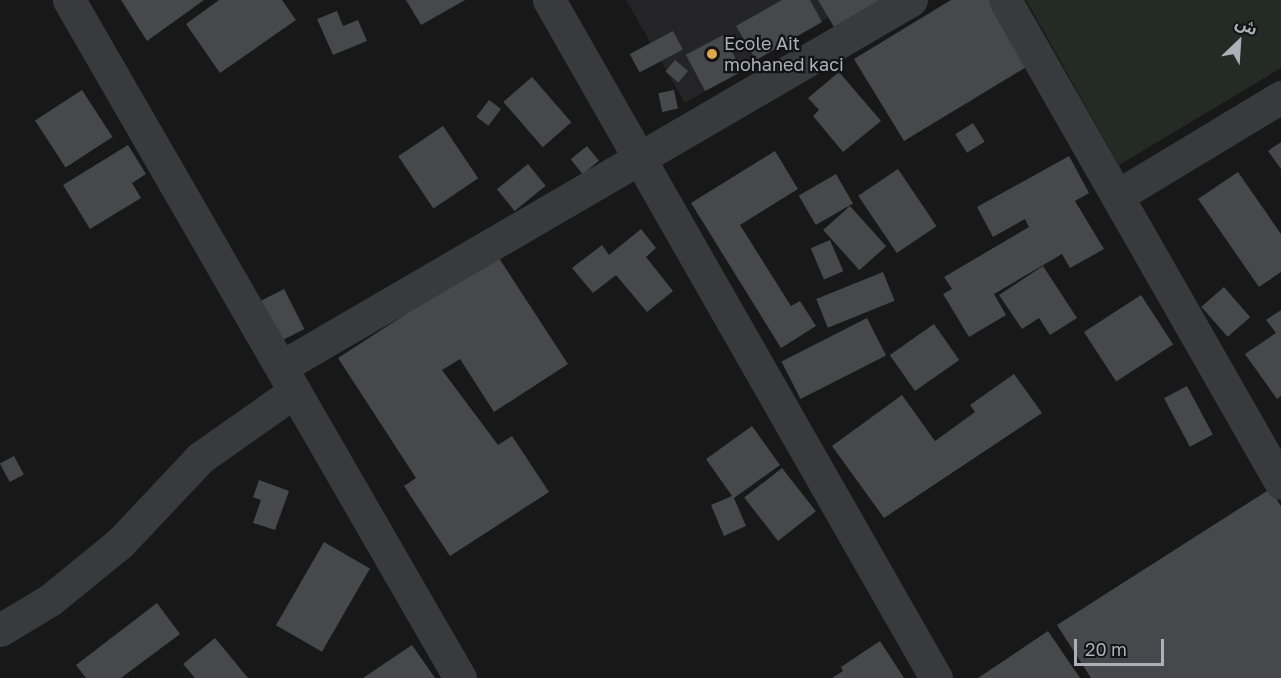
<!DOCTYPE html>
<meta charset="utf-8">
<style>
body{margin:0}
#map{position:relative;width:1281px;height:678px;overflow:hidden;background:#181819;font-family:"Golos Text","Noto Sans Arabic",sans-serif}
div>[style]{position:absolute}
.built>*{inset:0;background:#242426}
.green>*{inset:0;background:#242b25}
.building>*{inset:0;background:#47484c;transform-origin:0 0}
.minor>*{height:33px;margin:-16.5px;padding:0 16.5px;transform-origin:16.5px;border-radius:16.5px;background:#393a3e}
.tertiary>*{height:33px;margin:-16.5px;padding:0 16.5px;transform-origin:16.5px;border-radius:16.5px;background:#393a3e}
.dots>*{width:16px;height:16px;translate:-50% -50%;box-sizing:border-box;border:3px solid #131315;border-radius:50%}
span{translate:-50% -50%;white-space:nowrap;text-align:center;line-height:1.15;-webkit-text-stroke:4.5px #131315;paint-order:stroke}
.poi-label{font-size:18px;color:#acb0b8}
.left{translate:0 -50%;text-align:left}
.north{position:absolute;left:1209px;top:12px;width:60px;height:60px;-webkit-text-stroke:4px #131315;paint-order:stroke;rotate:25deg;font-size:16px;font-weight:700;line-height:24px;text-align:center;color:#acb0b8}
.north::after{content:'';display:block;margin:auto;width:21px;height:27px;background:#acb0b8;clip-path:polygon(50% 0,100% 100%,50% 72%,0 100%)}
.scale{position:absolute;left:1074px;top:639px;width:90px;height:27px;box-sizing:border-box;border:3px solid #acb0b8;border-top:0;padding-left:8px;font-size:18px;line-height:21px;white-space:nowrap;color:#acb0b8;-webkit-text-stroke:4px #131315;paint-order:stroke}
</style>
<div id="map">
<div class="built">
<i style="clip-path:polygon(626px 0,849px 0,851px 4px,685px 103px)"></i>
</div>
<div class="green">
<i style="clip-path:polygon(1026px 0,1281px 0,1281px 68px,1119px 165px)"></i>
</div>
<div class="building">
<i style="clip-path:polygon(121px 0,204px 0,147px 41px)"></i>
<i style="clip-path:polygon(219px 0,282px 0,296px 20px,220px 73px,186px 24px)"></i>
<i style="clip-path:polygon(406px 0,465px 0,421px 25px)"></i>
<i style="clip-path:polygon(782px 0,810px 0,822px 22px,756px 60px,736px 26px)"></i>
<i style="clip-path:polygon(818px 0,880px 0,834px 27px)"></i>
<i style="clip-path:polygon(951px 0,994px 0,1033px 63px,904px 141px,854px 59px)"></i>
<i style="clip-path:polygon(337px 11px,343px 26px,358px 20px,367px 41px,333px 55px,317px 19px)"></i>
<i style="left:673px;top:31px;width:21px;height:49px;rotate:62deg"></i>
<i style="left:723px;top:35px;width:41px;height:42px;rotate:62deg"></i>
<i style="left:675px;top:60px;width:17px;height:15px;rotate:40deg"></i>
<i style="clip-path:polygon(839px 72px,881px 121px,843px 152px,813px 116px,819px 110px,808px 98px)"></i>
<i style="left:532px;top:77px;width:60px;height:38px;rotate:49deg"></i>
<i style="left:82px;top:90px;width:56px;height:56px;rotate:57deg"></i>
<i style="left:674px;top:90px;width:19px;height:16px;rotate:78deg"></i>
<i style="left:489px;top:100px;width:15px;height:21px;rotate:37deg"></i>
<i style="left:973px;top:123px;width:22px;height:21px;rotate:58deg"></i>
<i style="left:443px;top:126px;width:63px;height:54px;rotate:56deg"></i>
<i style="clip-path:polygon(1281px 142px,1281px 169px,1268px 151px)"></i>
<i style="clip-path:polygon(128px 145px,146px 174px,132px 183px,141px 198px,90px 229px,63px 185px)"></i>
<i style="left:587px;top:146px;width:19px;height:21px;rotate:51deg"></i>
<i style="clip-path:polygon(775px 151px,798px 189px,740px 225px,791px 306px,800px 301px,816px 326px,781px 348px,691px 203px)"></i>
<i style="clip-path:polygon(1069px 156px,1089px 193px,1075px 201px,1104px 249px,1070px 268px,1062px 254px,994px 294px,1006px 315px,969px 337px,943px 294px,952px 289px,944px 277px,1029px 227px,1025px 219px,993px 237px,977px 207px)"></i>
<i style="left:528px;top:164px;width:28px;height:40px;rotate:51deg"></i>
<i style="left:898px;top:169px;width:69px;height:48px;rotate:56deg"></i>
<i style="clip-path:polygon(1238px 172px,1281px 234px,1281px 272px,1259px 287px,1198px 199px)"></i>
<i style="left:836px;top:174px;width:34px;height:43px;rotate:60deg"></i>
<i style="left:850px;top:206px;width:54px;height:36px;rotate:48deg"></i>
<i style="clip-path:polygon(641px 229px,656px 248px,646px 257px,673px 291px,647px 312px,616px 275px,593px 293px,572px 268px,602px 245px,609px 255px)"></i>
<i style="left:830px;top:240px;width:34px;height:21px;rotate:67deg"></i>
<i style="clip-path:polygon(497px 255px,568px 364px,494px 412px,460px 359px,442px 370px,498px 445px,512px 436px,549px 492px,450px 556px,404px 486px,416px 478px,338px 358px)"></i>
<i style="clip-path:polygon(1043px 266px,1077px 318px,1050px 335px,1039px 318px,1022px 329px,999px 295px)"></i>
<i style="left:883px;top:272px;width:31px;height:72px;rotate:68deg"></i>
<i style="left:1224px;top:287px;width:40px;height:30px;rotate:49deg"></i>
<i style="left:284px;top:289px;width:45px;height:28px;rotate:63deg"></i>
<i style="left:1141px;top:295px;width:59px;height:68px;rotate:57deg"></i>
<i style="clip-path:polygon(1281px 310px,1281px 396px,1277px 399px,1245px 354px,1276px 333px,1266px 320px)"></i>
<i style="left:867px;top:318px;width:42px;height:96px;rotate:63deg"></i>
<i style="left:934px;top:324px;width:44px;height:54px;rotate:55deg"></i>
<i style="clip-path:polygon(1014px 374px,1042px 413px,884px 518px,832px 446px,902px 395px,935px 441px,975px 412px,970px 405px)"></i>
<i style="left:1187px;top:386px;width:55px;height:26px;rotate:62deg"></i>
<i style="clip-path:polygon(752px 426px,780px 465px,734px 498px,746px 526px,724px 536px,711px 505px,732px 496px,706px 459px)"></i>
<i style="left:14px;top:456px;width:21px;height:16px;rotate:62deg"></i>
<i style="left:782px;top:468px;width:55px;height:48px;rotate:52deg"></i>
<i style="clip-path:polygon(259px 480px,289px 491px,275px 530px,253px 523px,261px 500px,253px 497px)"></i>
<i style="clip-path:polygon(1270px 489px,1281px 506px,1281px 678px,1091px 678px,1057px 625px)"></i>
<i style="left:324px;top:542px;width:53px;height:96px;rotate:30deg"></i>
<i style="clip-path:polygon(157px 603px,180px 634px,121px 678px,86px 678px,76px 665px)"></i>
<i style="clip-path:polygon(1048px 631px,1080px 678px,978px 678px)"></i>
<i style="clip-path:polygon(215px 638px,248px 678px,195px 678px,183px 664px)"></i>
<i style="clip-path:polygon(880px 641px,904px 678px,832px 678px,843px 671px,841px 667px)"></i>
<i style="clip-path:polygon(412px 645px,435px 678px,363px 678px)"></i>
</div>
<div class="minor">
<i style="left:69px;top:0;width:783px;rotate:60.03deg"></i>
<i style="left:549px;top:0;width:781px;rotate:60.28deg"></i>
<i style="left:1005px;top:0;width:556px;rotate:60.26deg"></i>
<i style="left:1117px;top:196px;width:192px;rotate:-31.1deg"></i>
<i style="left:281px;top:367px;width:729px;rotate:-30.22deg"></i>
</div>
<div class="tertiary">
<i style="left:0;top:630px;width:58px;rotate:-31deg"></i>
<i style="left:50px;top:600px;width:90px;rotate:-39.2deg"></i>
<i style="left:120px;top:543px;width:117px;rotate:-46.7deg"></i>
<i style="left:200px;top:458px;width:116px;rotate:-35.2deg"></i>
</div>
<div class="dots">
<i style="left:712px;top:54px;background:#dea84c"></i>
</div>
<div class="poi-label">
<span class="left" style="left:724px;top:54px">Ecole Ait<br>mohaned kaci</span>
</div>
<div class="north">ش</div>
<div class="scale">20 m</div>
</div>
